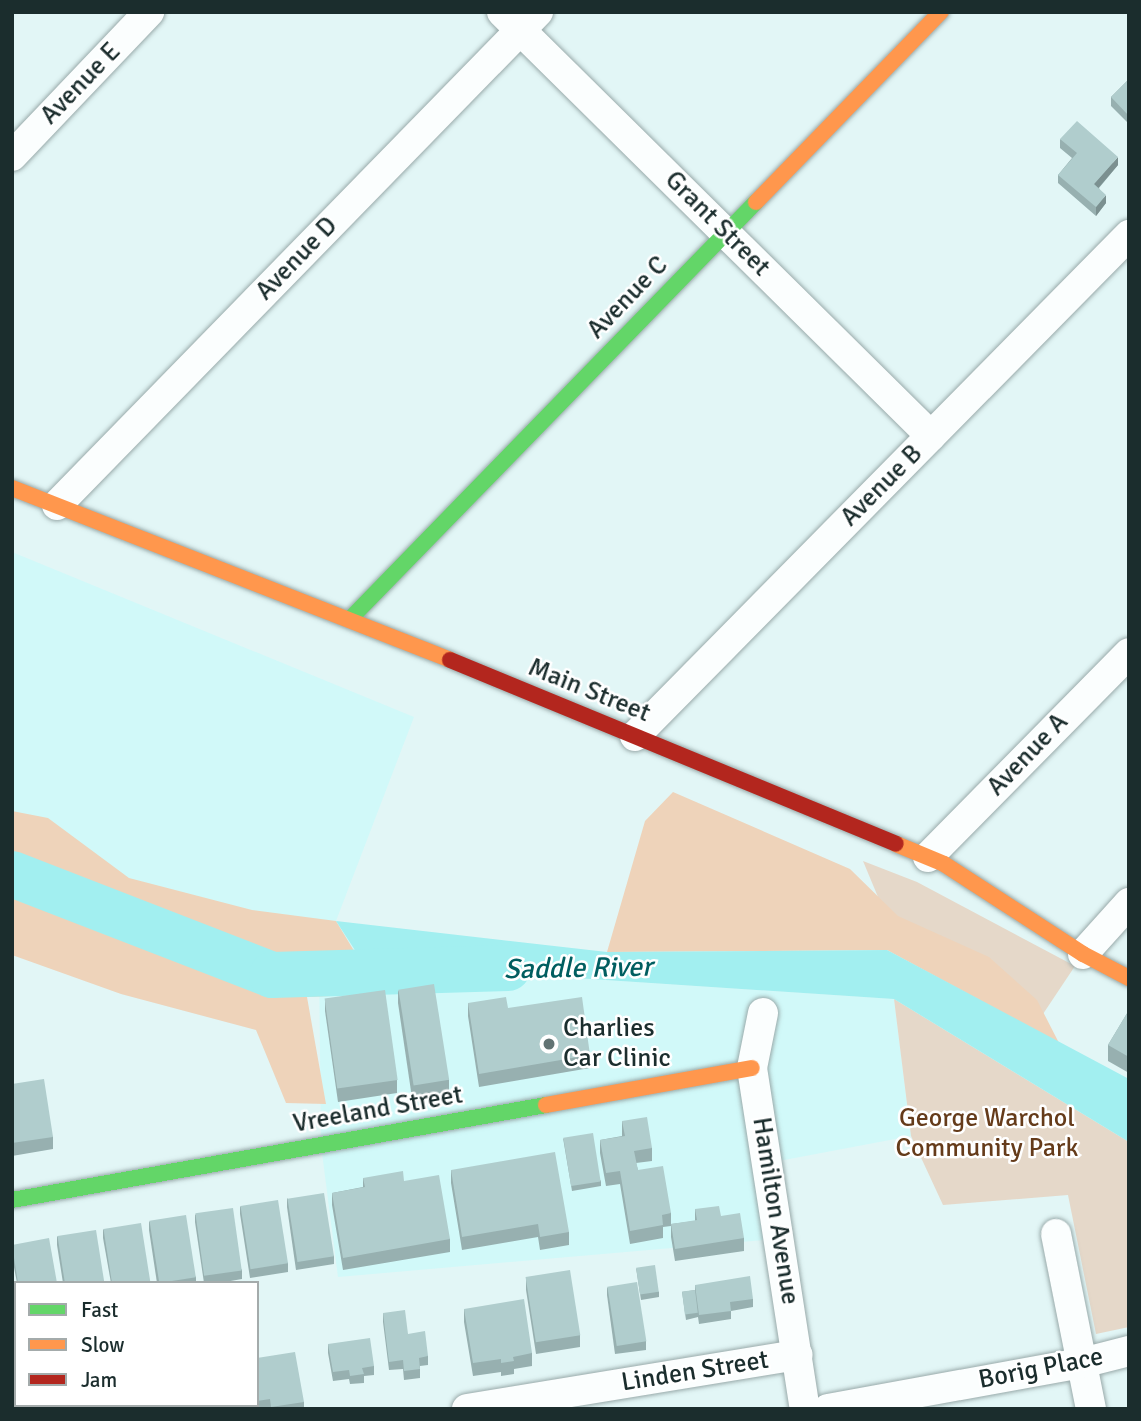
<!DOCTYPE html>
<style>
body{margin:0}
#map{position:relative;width:1141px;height:1421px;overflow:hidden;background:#e2f6f6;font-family:Signika,sans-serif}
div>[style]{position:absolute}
.built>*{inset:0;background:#d1f9f9}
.green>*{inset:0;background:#e5d8c9}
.forest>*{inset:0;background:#eed3ba}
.water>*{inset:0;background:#a2eff0}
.river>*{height:46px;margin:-23px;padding:0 23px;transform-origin:23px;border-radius:23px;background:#a2eff0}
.roads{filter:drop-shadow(0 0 2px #9aa) drop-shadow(0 0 2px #9aa)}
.street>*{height:30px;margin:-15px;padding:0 15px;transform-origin:15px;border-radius:15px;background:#fbfefe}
.fast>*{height:16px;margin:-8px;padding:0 8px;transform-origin:8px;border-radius:8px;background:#63d668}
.slow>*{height:16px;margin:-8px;padding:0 8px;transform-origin:8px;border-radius:8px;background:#ff974d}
.jam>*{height:16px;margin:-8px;padding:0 8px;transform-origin:8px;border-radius:8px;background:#b3261e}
.wall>*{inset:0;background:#97b0b0;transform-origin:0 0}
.shaded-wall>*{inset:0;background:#7b9090}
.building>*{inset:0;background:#b0cdcd;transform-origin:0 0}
.dots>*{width:19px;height:19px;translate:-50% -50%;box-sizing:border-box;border:4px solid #fff;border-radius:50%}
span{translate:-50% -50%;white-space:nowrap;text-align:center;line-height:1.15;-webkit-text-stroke:5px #fff;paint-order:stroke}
.street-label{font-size:26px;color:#1b2d2d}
.poi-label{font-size:26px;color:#1b2d2d}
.left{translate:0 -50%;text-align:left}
.park-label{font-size:26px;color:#653b1a}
.water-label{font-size:28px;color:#005e60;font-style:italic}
.frame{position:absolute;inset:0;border:14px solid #1b2d2d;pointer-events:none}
.legend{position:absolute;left:14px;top:1281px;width:245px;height:126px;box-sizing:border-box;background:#fff;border:2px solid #a4abab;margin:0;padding:9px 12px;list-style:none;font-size:21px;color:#1b2d2d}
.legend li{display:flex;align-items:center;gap:14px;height:35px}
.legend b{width:35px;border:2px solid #a4abab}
</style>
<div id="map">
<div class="built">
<i style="clip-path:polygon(12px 552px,414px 717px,336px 921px,364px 964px,894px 999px,911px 1136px,763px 1164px,776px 1239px,338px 1277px,321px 1145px,319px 959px,70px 853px,12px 823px)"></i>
</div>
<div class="green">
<i style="clip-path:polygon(863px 861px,917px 882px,1075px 966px,1039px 1020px,888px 921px)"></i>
<i style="clip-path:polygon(894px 999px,1129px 1142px,1129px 1327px,1096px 1334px,1068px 1195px,943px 1205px,911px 1136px)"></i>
</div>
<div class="forest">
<i style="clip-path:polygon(673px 792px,850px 869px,898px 916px,989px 957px,1037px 1000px,1059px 1043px,887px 950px,607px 952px,645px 821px)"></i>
<i style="clip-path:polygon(12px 811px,48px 818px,129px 878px,252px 910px,336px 921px,380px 994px,307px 997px,326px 1104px,286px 1103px,256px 1030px,121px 994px,12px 955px)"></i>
</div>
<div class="water">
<i style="clip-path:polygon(336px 921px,607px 952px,887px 950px,1129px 1079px,1129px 1142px,894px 999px,364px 964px)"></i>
</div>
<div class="river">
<i style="left:12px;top:874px;width:279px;rotate:21.2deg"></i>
<i style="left:272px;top:975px;width:236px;rotate:-1.7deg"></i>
</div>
<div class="roads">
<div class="street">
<i style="left:502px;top:12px;width:603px;rotate:44.66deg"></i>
<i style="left:12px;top:156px;width:199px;rotate:-46.4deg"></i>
<i style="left:57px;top:505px;width:689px;rotate:-45.71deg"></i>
<i style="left:635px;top:736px;width:704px;rotate:-45.4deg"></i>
<i style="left:928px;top:857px;width:286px;rotate:-45.4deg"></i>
<i style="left:1083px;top:954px;width:69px;rotate:-48deg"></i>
<i style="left:763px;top:1013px;width:56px;rotate:101.3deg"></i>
<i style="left:752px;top:1068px;width:345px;rotate:81.2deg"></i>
<i style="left:1056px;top:1234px;width:178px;rotate:78.7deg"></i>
<i style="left:467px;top:1409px;width:335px;rotate:-9.3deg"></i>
<i style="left:828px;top:1409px;width:258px;rotate:-10.3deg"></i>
<i style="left:1082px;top:1363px;width:49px;rotate:-14.3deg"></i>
</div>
<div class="fast">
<i style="left:350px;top:619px;width:582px;rotate:-45.77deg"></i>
<i style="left:12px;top:1200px;width:542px;rotate:-10.09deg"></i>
</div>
<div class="slow">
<i style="left:756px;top:202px;width:265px;rotate:-45.8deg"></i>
<i style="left:12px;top:488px;width:471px;rotate:21.4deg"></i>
<i style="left:896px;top:844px;width:52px;rotate:22.6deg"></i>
<i style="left:944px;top:864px;width:166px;rotate:32.9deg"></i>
<i style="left:1083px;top:954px;width:52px;rotate:27.6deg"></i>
<i style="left:546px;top:1105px;width:209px;rotate:-10.2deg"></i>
</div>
<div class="jam">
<i style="left:450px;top:660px;width:482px;rotate:22.4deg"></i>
</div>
</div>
<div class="wall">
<i style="clip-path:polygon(1129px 79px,1129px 124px,1111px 106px,1111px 97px)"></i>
<i style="clip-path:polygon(1060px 139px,1118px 165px,1099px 188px,1106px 203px,1096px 216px,1058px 183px,1058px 175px,1072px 158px,1060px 148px)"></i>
<i style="clip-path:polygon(398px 990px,449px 1080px,449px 1092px,412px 1098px,398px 1003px)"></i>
<i style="clip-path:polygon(325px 999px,397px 1080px,397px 1093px,338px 1102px,325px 1011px)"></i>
<i style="clip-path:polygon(468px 1003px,508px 1008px,590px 1055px,590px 1068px,479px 1087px,468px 1016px)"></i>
<i style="clip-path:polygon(1129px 1010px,1129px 1073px,1108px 1061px,1108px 1045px)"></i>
<i style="clip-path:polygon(12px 1084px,53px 1137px,53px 1149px,12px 1156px)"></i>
<i style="clip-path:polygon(622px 1121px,652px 1148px,652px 1161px,636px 1163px,638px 1170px,671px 1213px,671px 1226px,663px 1227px,663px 1238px,630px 1244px,620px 1184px,606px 1186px,600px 1153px,600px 1140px,622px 1136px)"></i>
<i style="clip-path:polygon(563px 1138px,601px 1181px,601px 1186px,572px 1191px)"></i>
<i style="clip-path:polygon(451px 1170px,569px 1232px,569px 1245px,540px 1250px,538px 1237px,462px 1250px,451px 1183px)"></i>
<i style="clip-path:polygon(363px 1178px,404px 1181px,450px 1239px,450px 1252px,343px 1270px,332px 1205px,332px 1193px,363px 1187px)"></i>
<i style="clip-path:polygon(287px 1198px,334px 1256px,334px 1264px,296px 1270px,287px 1207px)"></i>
<i style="clip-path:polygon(240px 1206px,288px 1263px,288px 1272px,250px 1278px,240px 1214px)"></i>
<i style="clip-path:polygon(695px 1209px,721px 1216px,744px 1238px,744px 1251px,675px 1261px,671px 1237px,671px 1224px,695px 1221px)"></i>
<i style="clip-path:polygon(195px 1214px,242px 1270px,242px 1279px,219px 1283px,204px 1283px,195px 1222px)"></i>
<i style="clip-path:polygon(149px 1221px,196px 1277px,196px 1283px,157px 1283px,149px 1230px)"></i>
<i style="clip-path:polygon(103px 1229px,151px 1283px,111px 1283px,103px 1238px)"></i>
<i style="clip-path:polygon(57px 1236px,104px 1283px,63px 1283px,57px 1245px)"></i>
<i style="clip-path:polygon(12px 1245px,57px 1283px,17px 1283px,12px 1257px)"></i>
<i style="clip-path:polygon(636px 1268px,659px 1292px,659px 1297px,641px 1300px)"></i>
<i style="clip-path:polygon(526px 1277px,580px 1335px,580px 1347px,536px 1354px,526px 1290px)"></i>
<i style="clip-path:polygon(695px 1285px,753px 1299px,753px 1307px,731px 1311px,731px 1319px,699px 1324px,698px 1317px,686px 1320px,682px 1292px,695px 1290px)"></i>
<i style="clip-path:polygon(607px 1287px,646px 1341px,646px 1350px,615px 1354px,607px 1295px)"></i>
<i style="clip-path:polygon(12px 1295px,14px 1308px,14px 1317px,12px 1317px)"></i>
<i style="clip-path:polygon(464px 1309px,532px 1353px,532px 1366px,514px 1369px,514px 1374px,501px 1376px,501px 1372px,473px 1376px,464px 1322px)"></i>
<i style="clip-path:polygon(383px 1313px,408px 1334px,428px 1356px,428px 1365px,420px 1366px,420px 1378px,404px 1380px,403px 1369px,389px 1370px,383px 1322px)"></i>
<i style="clip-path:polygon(328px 1344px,374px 1366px,374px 1375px,364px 1376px,364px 1383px,350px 1384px,349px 1379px,333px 1381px,328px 1353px)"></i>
<i style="clip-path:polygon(257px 1358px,304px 1402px,304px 1409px,270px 1409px,270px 1408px,254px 1409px,254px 1405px,257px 1405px)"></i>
<i style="left:134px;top:1405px;width:51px;height:4px"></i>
<i style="left:196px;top:1405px;width:50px;height:4px"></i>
</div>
<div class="shaded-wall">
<i style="clip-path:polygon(1118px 157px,1118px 165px,1094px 193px,1094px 184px)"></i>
<i style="clip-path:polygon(1106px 195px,1106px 203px,1096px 216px,1096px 207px)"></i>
</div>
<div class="building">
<i style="clip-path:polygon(1129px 79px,1129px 116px,1111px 97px)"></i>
<i style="clip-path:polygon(1077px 121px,1118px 157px,1094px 184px,1106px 195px,1096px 207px,1058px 175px,1077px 153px,1060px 139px)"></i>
<i style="left:434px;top:984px;width:97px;height:36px;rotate:81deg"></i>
<i style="left:385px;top:990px;width:91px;height:61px;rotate:82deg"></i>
<i style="clip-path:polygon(506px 997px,508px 1008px,582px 997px,590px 1055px,479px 1074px,468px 1003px)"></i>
<i style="clip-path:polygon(1129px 1010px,1129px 1057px,1108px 1045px)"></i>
<i style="clip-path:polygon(44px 1079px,53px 1137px,12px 1143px,12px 1084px)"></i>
<i style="clip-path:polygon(647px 1117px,652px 1148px,634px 1151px,638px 1170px,663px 1166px,671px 1213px,662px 1215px,663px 1225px,630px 1231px,620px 1171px,606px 1173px,600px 1140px,625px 1136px,622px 1121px)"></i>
<i style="left:593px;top:1133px;width:49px;height:30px;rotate:81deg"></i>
<i style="clip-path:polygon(555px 1152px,569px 1232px,540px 1237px,538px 1224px,462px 1237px,451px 1170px)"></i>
<i style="clip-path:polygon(403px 1171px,404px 1181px,439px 1175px,450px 1239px,343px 1258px,332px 1193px,365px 1187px,363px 1178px)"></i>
<i style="left:324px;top:1193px;width:64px;height:37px;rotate:81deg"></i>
<i style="left:278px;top:1200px;width:64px;height:38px;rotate:81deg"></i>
<i style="clip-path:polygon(719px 1206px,721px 1216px,740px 1213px,744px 1238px,675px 1249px,671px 1224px,697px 1220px,695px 1209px)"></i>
<i style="left:233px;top:1208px;width:63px;height:38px;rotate:82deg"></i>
<i style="left:186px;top:1215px;width:63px;height:37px;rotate:81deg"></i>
<i style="left:141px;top:1223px;width:61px;height:38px;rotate:81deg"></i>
<i style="left:96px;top:1230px;width:54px;height:39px;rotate:81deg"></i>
<i style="clip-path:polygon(49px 1238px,57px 1283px,18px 1283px,12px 1245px)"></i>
<i style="left:655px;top:1265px;width:27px;height:19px;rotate:82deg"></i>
<i style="left:570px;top:1270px;width:66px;height:45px;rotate:81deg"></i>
<i style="clip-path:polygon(750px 1276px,753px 1299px,730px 1302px,731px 1311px,699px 1315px,695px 1285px)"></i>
<i style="left:637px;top:1282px;width:60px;height:30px;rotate:81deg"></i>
<i style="left:695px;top:1290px;width:23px;height:13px;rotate:83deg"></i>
<i style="clip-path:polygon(524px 1299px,532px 1353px,513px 1357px,514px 1361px,501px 1363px,501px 1359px,473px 1363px,464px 1309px)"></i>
<i style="clip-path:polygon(405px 1310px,408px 1334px,425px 1331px,428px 1356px,419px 1358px,420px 1369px,404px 1371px,403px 1360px,389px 1362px,383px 1313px)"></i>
<i style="clip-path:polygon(370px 1338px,374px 1366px,362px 1368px,364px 1374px,350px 1376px,349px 1370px,333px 1372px,328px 1344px)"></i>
<i style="left:12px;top:1342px;width:4px;height:23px"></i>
<i style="clip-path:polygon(295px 1352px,304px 1402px,271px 1407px,270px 1399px,257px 1401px,257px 1358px)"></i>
<i style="clip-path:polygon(59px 1405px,70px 1405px,70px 1409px,43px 1409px,43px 1408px)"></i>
<i style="left:102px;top:1405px;width:25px;height:4px"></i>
<i style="clip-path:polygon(136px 1405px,154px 1405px,136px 1408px)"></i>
<i style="left:163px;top:1405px;width:22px;height:4px"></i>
<i style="left:221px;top:1405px;width:25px;height:4px"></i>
</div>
<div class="dots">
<i style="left:549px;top:1044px;background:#617373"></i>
</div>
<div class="street-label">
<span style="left:81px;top:84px;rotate:-46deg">Avenue E</span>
<span style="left:717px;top:224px;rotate:45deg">Grant Street</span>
<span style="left:297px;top:259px;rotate:-46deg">Avenue D</span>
<span style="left:628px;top:298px;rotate:-46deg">Avenue C</span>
<span style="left:882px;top:486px;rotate:-45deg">Avenue B</span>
<span style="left:589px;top:691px;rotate:22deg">Main Street</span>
<span style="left:1028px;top:755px;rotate:-46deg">Avenue A</span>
<span style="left:378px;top:1110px;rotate:-10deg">Vreeland Street</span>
<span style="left:775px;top:1211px;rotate:81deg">Hamilton Avenue</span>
<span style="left:1041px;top:1369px;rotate:-11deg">Borig Place</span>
<span style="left:695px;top:1372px;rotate:-9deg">Linden Street</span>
</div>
<div class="poi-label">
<span class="left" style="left:563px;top:1044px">Charlies<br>Car Clinic</span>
</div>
<div class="park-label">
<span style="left:987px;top:1134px">George Warchol<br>Community Park</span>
</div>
<div class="water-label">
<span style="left:578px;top:968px;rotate:-1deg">Saddle River</span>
</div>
<div class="frame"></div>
<ul class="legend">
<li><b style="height:9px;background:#63d668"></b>Fast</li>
<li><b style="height:9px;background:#ff974d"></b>Slow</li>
<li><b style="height:9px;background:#b3261e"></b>Jam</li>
</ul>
</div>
